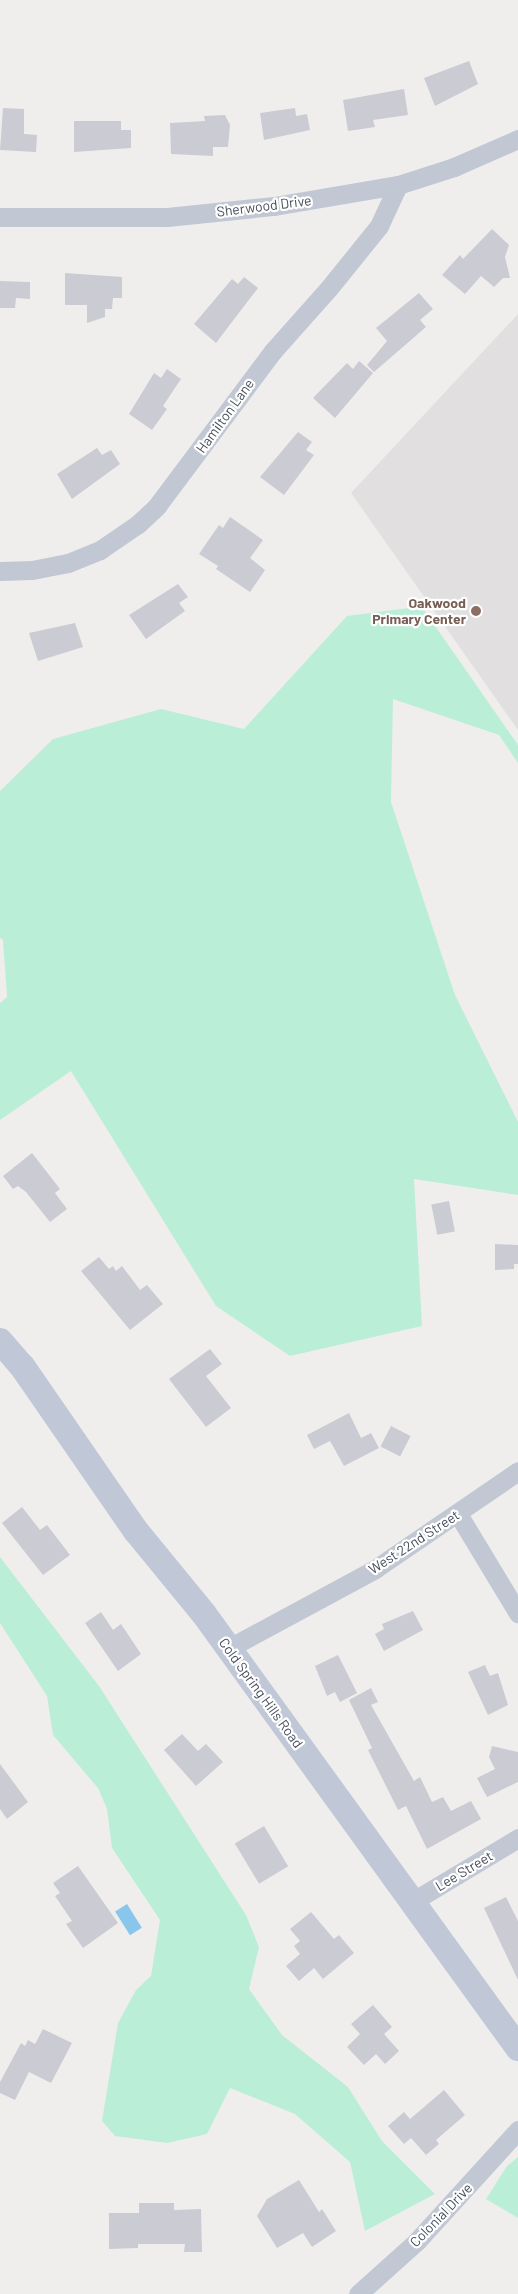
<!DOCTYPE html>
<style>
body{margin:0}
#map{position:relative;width:518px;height:2294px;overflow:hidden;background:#f0eeed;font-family:Barlow,sans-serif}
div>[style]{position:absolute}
.education>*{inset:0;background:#e1dfdf}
.green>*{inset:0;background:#bbeed7}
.water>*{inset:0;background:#89c6eb;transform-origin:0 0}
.building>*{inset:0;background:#cacbd3;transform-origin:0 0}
.street>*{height:19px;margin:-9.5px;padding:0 9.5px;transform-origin:9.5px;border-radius:9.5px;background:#c1c7d3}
.secondary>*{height:26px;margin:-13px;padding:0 13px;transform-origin:13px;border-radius:13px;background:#c0c7d6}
.dots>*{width:14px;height:14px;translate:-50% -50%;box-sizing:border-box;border:2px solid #fff;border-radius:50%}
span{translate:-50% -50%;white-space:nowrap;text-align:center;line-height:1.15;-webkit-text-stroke:4.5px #fff;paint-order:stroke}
.street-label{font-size:14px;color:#464d5a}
.education-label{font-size:14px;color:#785e54;font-weight:700}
.right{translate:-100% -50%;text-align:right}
</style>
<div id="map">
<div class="education">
<i style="clip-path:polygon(518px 314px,518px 730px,351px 493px)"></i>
</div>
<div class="green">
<i style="clip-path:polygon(409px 608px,424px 610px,518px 745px,518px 763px,499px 735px,393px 699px,391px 802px,455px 995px,518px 1122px,518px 1195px,414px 1179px,422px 1326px,290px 1356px,216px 1306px,71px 1071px,0 1120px,0 1003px,7px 997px,3px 940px,0 938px,0 791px,53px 739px,161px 709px,244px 729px,347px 616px)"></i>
<i style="clip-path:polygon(0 1557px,99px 1686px,246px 1915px,259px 1947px,249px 1989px,282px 2035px,348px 2087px,382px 2141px,435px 2194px,365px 2231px,350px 2162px,295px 2114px,230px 2088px,207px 2134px,167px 2143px,115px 2136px,102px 2121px,118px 2023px,136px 1990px,151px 1976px,160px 1920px,112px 1848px,107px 1809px,98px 1788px,53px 1735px,47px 1696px,0 1623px)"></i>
<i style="clip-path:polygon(518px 2157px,518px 2218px,486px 2199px,507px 2166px)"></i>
</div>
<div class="water">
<i style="left:127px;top:1904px;width:28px;height:14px;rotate:58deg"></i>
</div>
<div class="building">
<i style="clip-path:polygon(469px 61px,478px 84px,435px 106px,424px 78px)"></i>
<i style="clip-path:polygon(404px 89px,408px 115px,373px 120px,375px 127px,348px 131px,343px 100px)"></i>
<i style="clip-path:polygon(3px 108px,24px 109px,24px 134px,37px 135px,36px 152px,0 150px)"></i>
<i style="clip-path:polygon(295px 108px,296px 116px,307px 114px,310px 130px,264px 140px,260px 113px)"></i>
<i style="clip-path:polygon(225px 115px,230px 125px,228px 147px,213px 147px,213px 156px,171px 154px,170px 123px,205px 121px,204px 116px)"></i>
<i style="clip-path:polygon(74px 121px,121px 121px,121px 130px,131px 130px,131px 148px,74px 152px)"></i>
<i style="clip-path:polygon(492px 229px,509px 245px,505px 257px,510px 278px,503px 278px,494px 287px,481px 276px,465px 294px,442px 275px,460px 255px,463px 259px)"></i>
<i style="clip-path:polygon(65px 273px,122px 277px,122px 298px,113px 298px,112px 309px,105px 309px,105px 317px,87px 323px,87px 305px,65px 305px)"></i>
<i style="clip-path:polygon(244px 277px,258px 288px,216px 343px,194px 324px,232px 279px,238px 284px)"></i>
<i style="clip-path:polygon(0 281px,30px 282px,30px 299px,16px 298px,15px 308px,0 308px)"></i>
<i style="clip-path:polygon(419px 293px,433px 309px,420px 320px,426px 327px,374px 372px,367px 365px,387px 341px,376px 328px)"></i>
<i style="clip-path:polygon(359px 361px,373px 373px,335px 418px,313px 398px,347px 363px,353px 369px)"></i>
<i style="clip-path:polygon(167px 369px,181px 379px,163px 406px,167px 409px,152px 430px,129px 414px,154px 373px,161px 378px)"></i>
<i style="clip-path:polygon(298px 432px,312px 442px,306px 450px,314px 455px,284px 495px,260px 477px)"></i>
<i style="clip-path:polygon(97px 448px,102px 455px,111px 450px,120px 464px,72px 499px,57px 474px)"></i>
<i style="clip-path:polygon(230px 517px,263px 540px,250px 558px,265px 570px,250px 592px,216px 569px,218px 566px,199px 554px,219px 525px,223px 528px)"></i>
<i style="clip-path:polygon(178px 584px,188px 597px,179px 603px,185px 611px,146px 639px,129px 615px)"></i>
<i style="clip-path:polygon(75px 623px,83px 647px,38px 661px,29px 633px)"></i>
<i style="clip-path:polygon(32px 1153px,60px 1189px,55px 1193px,67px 1209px,50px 1222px,26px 1192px,18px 1186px,13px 1189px,3px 1176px)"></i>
<i style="left:449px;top:1201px;width:31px;height:18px;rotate:79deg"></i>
<i style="clip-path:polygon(495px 1244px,518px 1245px,518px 1264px,514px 1264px,514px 1269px,495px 1270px)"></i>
<i style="clip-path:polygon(99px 1257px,109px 1269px,113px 1266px,116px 1271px,122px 1266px,140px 1290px,147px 1285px,163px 1304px,130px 1330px,81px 1271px)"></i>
<i style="clip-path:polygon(210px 1349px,222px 1364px,206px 1376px,231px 1408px,206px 1427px,169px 1379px)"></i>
<i style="clip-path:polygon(349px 1413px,361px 1438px,371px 1433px,379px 1448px,344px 1466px,330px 1441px,314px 1449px,307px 1435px)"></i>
<i style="left:391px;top:1426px;width:22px;height:23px;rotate:27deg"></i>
<i style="clip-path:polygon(22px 1507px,40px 1530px,47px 1525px,70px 1555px,43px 1575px,2px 1523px)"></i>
<i style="clip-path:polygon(413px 1611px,423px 1630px,384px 1651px,375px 1634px,384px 1629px,382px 1624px)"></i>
<i style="clip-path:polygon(101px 1612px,113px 1630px,121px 1624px,141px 1654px,118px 1671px,85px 1623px)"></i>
<i style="clip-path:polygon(338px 1655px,357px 1693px,340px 1702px,335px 1692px,327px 1696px,315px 1666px)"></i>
<i style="clip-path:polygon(485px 1665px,490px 1676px,498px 1673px,508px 1705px,488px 1715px,468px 1672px)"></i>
<i style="clip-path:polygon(371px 1688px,378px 1702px,371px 1705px,414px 1781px,420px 1777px,432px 1802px,443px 1797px,451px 1811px,471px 1801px,481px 1819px,427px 1849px,406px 1806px,398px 1810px,368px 1750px,372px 1748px,349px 1700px)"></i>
<i style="clip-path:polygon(182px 1734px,198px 1751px,206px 1744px,223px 1762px,196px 1786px,164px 1750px)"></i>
<i style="clip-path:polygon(492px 1746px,518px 1752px,518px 1782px,487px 1797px,477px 1778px,495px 1769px,489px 1757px)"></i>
<i style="clip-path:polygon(0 1764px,28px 1802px,7px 1819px,0 1809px)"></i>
<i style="left:264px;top:1826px;width:47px;height:34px;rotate:59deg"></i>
<i style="clip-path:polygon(78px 1866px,118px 1923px,83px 1948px,66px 1924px,72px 1921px,55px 1896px,60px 1893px,53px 1883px)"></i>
<i style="clip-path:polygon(506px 1897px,518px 1921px,518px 1980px,484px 1908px)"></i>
<i style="clip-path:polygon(311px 1912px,334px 1939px,339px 1935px,354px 1953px,323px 1979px,314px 1968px,299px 1981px,286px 1966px,300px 1954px,294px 1946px,300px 1941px,290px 1929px)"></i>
<i style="clip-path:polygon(373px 2005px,392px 2027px,384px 2034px,399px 2051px,385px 2064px,376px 2054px,364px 2065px,347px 2047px,360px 2034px,351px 2024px)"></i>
<i style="clip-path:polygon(43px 2029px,72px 2043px,51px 2083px,29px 2072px,15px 2100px,0 2093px,0 2082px,21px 2043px,25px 2046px,28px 2040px,35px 2044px)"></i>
<i style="clip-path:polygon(444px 2090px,465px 2115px,436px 2140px,439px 2144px,426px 2155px,411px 2138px,404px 2144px,388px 2126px,404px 2112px,410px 2119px)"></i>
<i style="clip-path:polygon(299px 2180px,319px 2212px,322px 2209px,336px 2231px,312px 2247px,303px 2233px,277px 2248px,257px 2216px,267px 2199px)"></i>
<i style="clip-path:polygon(139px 2203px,174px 2203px,174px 2210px,201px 2209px,202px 2252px,184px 2252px,185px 2244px,138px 2244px,138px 2248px,109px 2249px,109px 2213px,139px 2213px)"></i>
</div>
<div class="street">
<i style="left:0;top:217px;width:167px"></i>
<i style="left:167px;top:217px;width:108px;rotate:-5.9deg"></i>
<i style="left:274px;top:206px;width:126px;rotate:-9.6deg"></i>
<i style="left:398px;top:185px;width:59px;rotate:-17.8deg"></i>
<i style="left:454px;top:167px;width:70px;rotate:-23.6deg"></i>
<i style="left:0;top:571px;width:32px;rotate:-2deg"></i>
<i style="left:32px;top:570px;width:37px;rotate:-11deg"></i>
<i style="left:68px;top:563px;width:35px;rotate:-22deg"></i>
<i style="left:100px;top:550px;width:46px;rotate:-34.4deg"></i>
<i style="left:138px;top:524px;width:26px;rotate:-43deg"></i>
<i style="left:157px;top:506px;width:194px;rotate:-53.2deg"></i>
<i style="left:273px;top:351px;width:84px;rotate:-48.4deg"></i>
<i style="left:329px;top:288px;width:80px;rotate:-51.1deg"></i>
<i style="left:379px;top:226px;width:45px;rotate:-65.1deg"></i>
<i style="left:458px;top:1514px;width:116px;rotate:58.8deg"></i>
<i style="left:229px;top:1648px;width:166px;rotate:-28.4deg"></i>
<i style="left:375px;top:1569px;width:173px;rotate:-34.4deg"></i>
<i style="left:410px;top:1903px;width:126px;rotate:-31deg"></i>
<i style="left:358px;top:2294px;width:79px;rotate:-41.9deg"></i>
<i style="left:417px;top:2241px;width:150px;rotate:-47.7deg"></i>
</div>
<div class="secondary">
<i style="left:0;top:1341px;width:33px;rotate:49deg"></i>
<i style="left:22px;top:1366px;width:201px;rotate:55.4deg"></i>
<i style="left:136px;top:1531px;width:107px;rotate:50.7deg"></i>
<i style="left:204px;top:1614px;width:536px;rotate:54.11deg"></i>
</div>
<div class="dots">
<i style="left:476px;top:611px;background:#8d6e63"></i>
</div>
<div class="street-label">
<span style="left:264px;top:206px;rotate:-7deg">Sherwood Drive</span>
<span style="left:225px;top:416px;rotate:-54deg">Hamilton Lane</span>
<span style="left:414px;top:1542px;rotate:-33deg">West 22nd Street</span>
<span style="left:261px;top:1693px;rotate:54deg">Cold Spring Hills Road</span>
<span style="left:464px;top:1871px;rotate:-31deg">Lee Street</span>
<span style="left:441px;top:2215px;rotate:-46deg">Colonial Drive</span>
</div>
<div class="education-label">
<span class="right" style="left:466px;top:611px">Oakwood<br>Primary Center</span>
</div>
</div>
